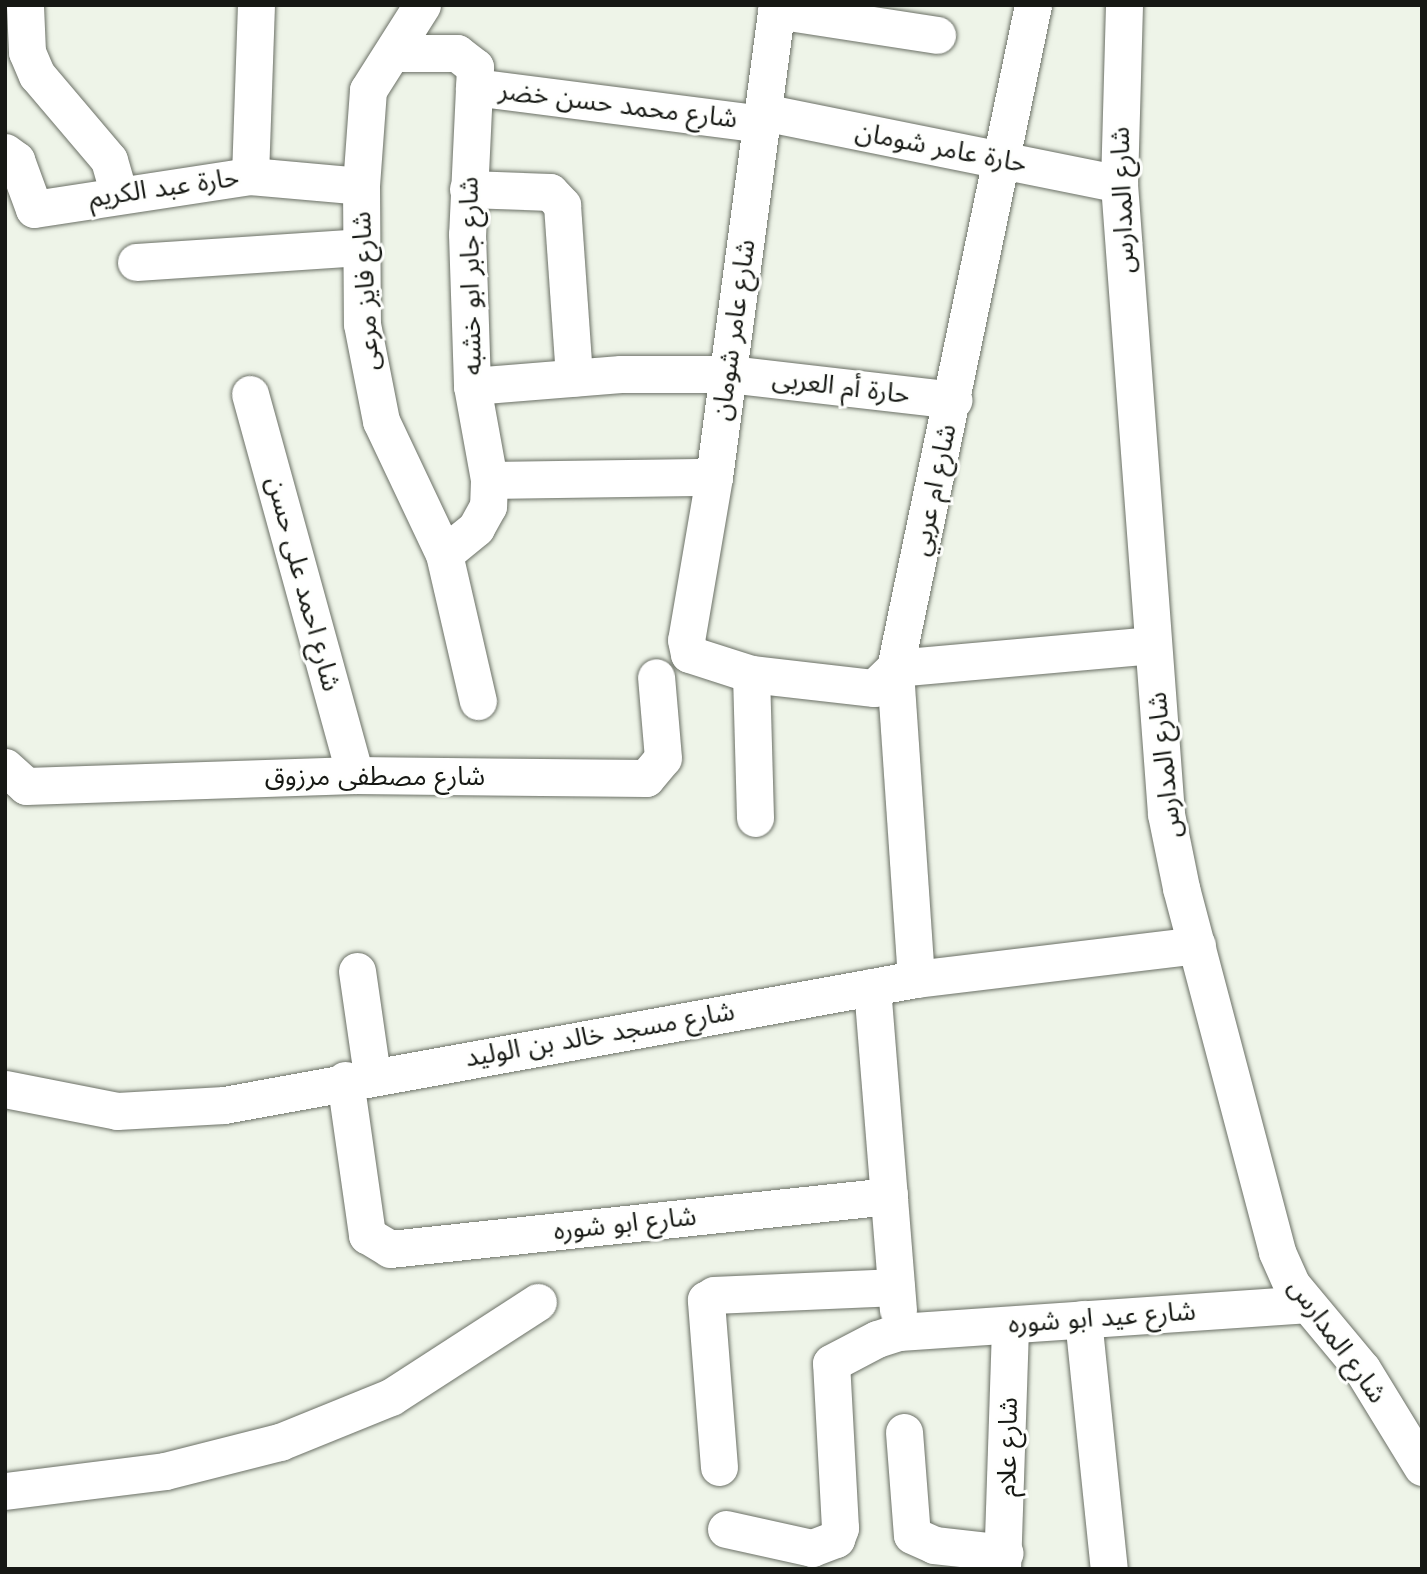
<!DOCTYPE html>
<meta charset="utf-8">
<style>
body{margin:0}
#map{position:relative;width:1427px;height:1574px;overflow:hidden;background:#eef4e8;font-family:Jost,"Noto Sans Arabic",sans-serif}
div>[style]{position:absolute}
.roads{filter:drop-shadow(0 0 2px #6b7066) drop-shadow(0 0 2px #6b7066)}
.street>*{height:37px;margin:-18.5px;padding:0 18.5px;transform-origin:18.5px;border-radius:18.5px;background:#fff}
span{translate:-50% -50%;white-space:nowrap;text-align:center;line-height:1.15;-webkit-text-stroke:6px #fefffd;paint-order:stroke}
.street-label{font-size:26px;color:#161814}
.frame{position:absolute;inset:0;border:7px solid #161814;pointer-events:none}
</style>
<div id="map">
<div class="roads">
<div class="street">
<i style="left:422px;top:5px;width:101px;rotate:122.4deg"></i>
<i style="left:368px;top:90px;width:96px;rotate:94.2deg"></i>
<i style="left:361px;top:186px;width:138px;rotate:89.6deg"></i>
<i style="left:362px;top:324px;width:99px;rotate:78.9deg"></i>
<i style="left:381px;top:421px;width:147px;rotate:64.7deg"></i>
<i style="left:444px;top:554px;width:151px;rotate:77deg"></i>
<i style="left:777px;top:5px;width:476px;rotate:97.6deg"></i>
<i style="left:714px;top:477px;width:165px;rotate:99.7deg"></i>
<i style="left:686px;top:640px;width:14px;rotate:78deg"></i>
<i style="left:689px;top:654px;width:65px;rotate:17.9deg"></i>
<i style="left:751px;top:674px;width:124px;rotate:6.5deg"></i>
<i style="left:874px;top:688px;width:29px;rotate:-44deg"></i>
<i style="left:895px;top:668px;width:259px;rotate:-5.1deg"></i>
<i style="left:1124px;top:5px;width:179px;rotate:91.6deg"></i>
<i style="left:1119px;top:184px;width:632px;rotate:85.73deg"></i>
<i style="left:1166px;top:814px;width:76px;rotate:78.5deg"></i>
<i style="left:1181px;top:888px;width:376px;rotate:75.2deg"></i>
<i style="left:1277px;top:1252px;width:36px;rotate:66deg"></i>
<i style="left:1292px;top:1285px;width:109px;rotate:50.2deg"></i>
<i style="left:1362px;top:1369px;width:115px;rotate:58.5deg"></i>
<i style="left:25px;top:6px;width:46px;rotate:87.5deg"></i>
<i style="left:27px;top:52px;width:25px;rotate:67deg"></i>
<i style="left:37px;top:75px;width:111px;rotate:49.7deg"></i>
<i style="left:109px;top:160px;width:35px;rotate:74deg"></i>
<i style="left:776px;top:10px;width:163px;rotate:8.8deg"></i>
<i style="left:393px;top:53px;width:64px"></i>
<i style="left:457px;top:53px;width:23px;rotate:38deg"></i>
<i style="left:475px;top:67px;width:167px;rotate:92.7deg"></i>
<i style="left:467px;top:234px;width:152px;rotate:88.1deg"></i>
<i style="left:472px;top:386px;width:96px;rotate:79.7deg"></i>
<i style="left:489px;top:480px;width:26px;rotate:92deg"></i>
<i style="left:488px;top:506px;width:25px;rotate:119deg"></i>
<i style="left:476px;top:528px;width:41px;rotate:140.9deg"></i>
<i style="left:474px;top:87px;width:289px;rotate:7.3deg"></i>
<i style="left:763px;top:112px;width:363px;rotate:11.4deg"></i>
<i style="left:5px;top:152px;width:14px;rotate:36deg"></i>
<i style="left:16px;top:160px;width:52px;rotate:69.8deg"></i>
<i style="left:34px;top:209px;width:219px;rotate:-8.7deg"></i>
<i style="left:250px;top:176px;width:111px;rotate:5.1deg"></i>
<i style="left:250px;top:176px;width:171px;rotate:-88deg"></i>
<i style="left:468px;top:189px;width:82px;rotate:2.1deg"></i>
<i style="left:550px;top:192px;width:18px;rotate:47deg"></i>
<i style="left:562px;top:205px;width:173px;rotate:86deg"></i>
<i style="left:136px;top:262px;width:225px;rotate:-3.8deg"></i>
<i style="left:472px;top:386px;width:149px;rotate:-4.6deg"></i>
<i style="left:621px;top:374px;width:108px"></i>
<i style="left:729px;top:374px;width:226px;rotate:6.6deg"></i>
<i style="left:250px;top:394px;width:395px;rotate:74.6deg"></i>
<i style="left:489px;top:480px;width:225px;rotate:-0.8deg"></i>
<i style="left:751px;top:674px;width:144px;rotate:88.4deg"></i>
<i style="left:5px;top:767px;width:28px;rotate:42deg"></i>
<i style="left:26px;top:786px;width:329px;rotate:-1.9deg"></i>
<i style="left:355px;top:775px;width:291px;rotate:0.6deg"></i>
<i style="left:646px;top:778px;width:26px;rotate:-50deg"></i>
<i style="left:663px;top:758px;width:81px;rotate:-94.9deg"></i>
<i style="left:357px;top:971px;width:105px;rotate:81.8deg"></i>
<i style="left:916px;top:979px;width:312px;rotate:-93.9deg"></i>
<i style="left:895px;top:668px;width:677px;rotate:-78.24deg"></i>
<i style="left:872px;top:987px;width:324px;rotate:85.4deg"></i>
<i style="left:345px;top:1080px;width:157px;rotate:81.9deg"></i>
<i style="left:367px;top:1235px;width:27px;rotate:31deg"></i>
<i style="left:390px;top:1249px;width:502px;rotate:-6.06deg"></i>
<i style="left:5px;top:1089px;width:114px;rotate:11.1deg"></i>
<i style="left:117px;top:1111px;width:107px;rotate:-3.2deg"></i>
<i style="left:224px;top:1105px;width:703px;rotate:-10.32deg"></i>
<i style="left:916px;top:979px;width:283px;rotate:-6.9deg"></i>
<i style="left:1083px;top:1319px;width:251px;rotate:84.1deg"></i>
<i style="left:904px;top:1432px;width:103px;rotate:85.6deg"></i>
<i style="left:912px;top:1535px;width:24px;rotate:24deg"></i>
<i style="left:934px;top:1545px;width:71px;rotate:6.4deg"></i>
<i style="left:719px;top:1467px;width:168px;rotate:-94.5deg"></i>
<i style="left:706px;top:1300px;width:9px;rotate:-32deg"></i>
<i style="left:714px;top:1295px;width:182px;rotate:-2.5deg"></i>
<i style="left:5px;top:1491px;width:161px;rotate:-7.1deg"></i>
<i style="left:165px;top:1471px;width:119px;rotate:-14.2deg"></i>
<i style="left:280px;top:1442px;width:120px;rotate:-22.1deg"></i>
<i style="left:391px;top:1397px;width:175px;rotate:-32.9deg"></i>
<i style="left:726px;top:1529px;width:88px;rotate:12.5deg"></i>
<i style="left:812px;top:1548px;width:26px;rotate:-21deg"></i>
<i style="left:836px;top:1539px;width:12px;rotate:-70deg"></i>
<i style="left:840px;top:1528px;width:165px;rotate:-93.1deg"></i>
<i style="left:831px;top:1363px;width:52px;rotate:-27.6deg"></i>
<i style="left:877px;top:1339px;width:23px;rotate:-18deg"></i>
<i style="left:899px;top:1332px;width:407px;rotate:-3.9deg"></i>
<i style="left:1002px;top:1569px;width:244px;rotate:-88.1deg"></i>
</div>
</div>
<div class="street-label">
<span style="left:618px;top:105px;rotate:7deg">شارع محمد حسن خضر</span>
<span style="left:941px;top:148px;rotate:11deg">حارة عامر شومان</span>
<span style="left:164px;top:188px;rotate:-8deg">حارة عبد الكريم</span>
<span style="left:1123px;top:200px;rotate:-92deg">شارع المدارس</span>
<span style="left:471px;top:276px;rotate:-91deg">شارع جابر ابو خشبه</span>
<span style="left:366px;top:291px;rotate:-93deg">شارع فايز مرعى</span>
<span style="left:734px;top:330px;rotate:-82deg">شارع عامر شومان</span>
<span style="left:841px;top:387px;rotate:7deg">حارة أم العربى</span>
<span style="left:934px;top:490px;rotate:-78deg">شارع ام عربي</span>
<span style="left:303px;top:584px;rotate:75deg">شارع احمد على حسن</span>
<span style="left:1165px;top:765px;rotate:-96deg">شارع المدارس</span>
<span style="left:375px;top:777px">شارع مصطفى مرزوق</span>
<span style="left:600px;top:1035px;rotate:-10deg">شارع مسجد خالد بن الوليد</span>
<span style="left:625px;top:1224px;rotate:-6deg">شارع ابو شوره</span>
<span style="left:1102px;top:1318px;rotate:-4deg">شارع عيد ابو شوره</span>
<span style="left:1337px;top:1341px;rotate:54deg">شارع المدارس</span>
<span style="left:1008px;top:1447px;rotate:-89deg">شارع علام</span>
</div>
<div class="frame"></div>
</div>
